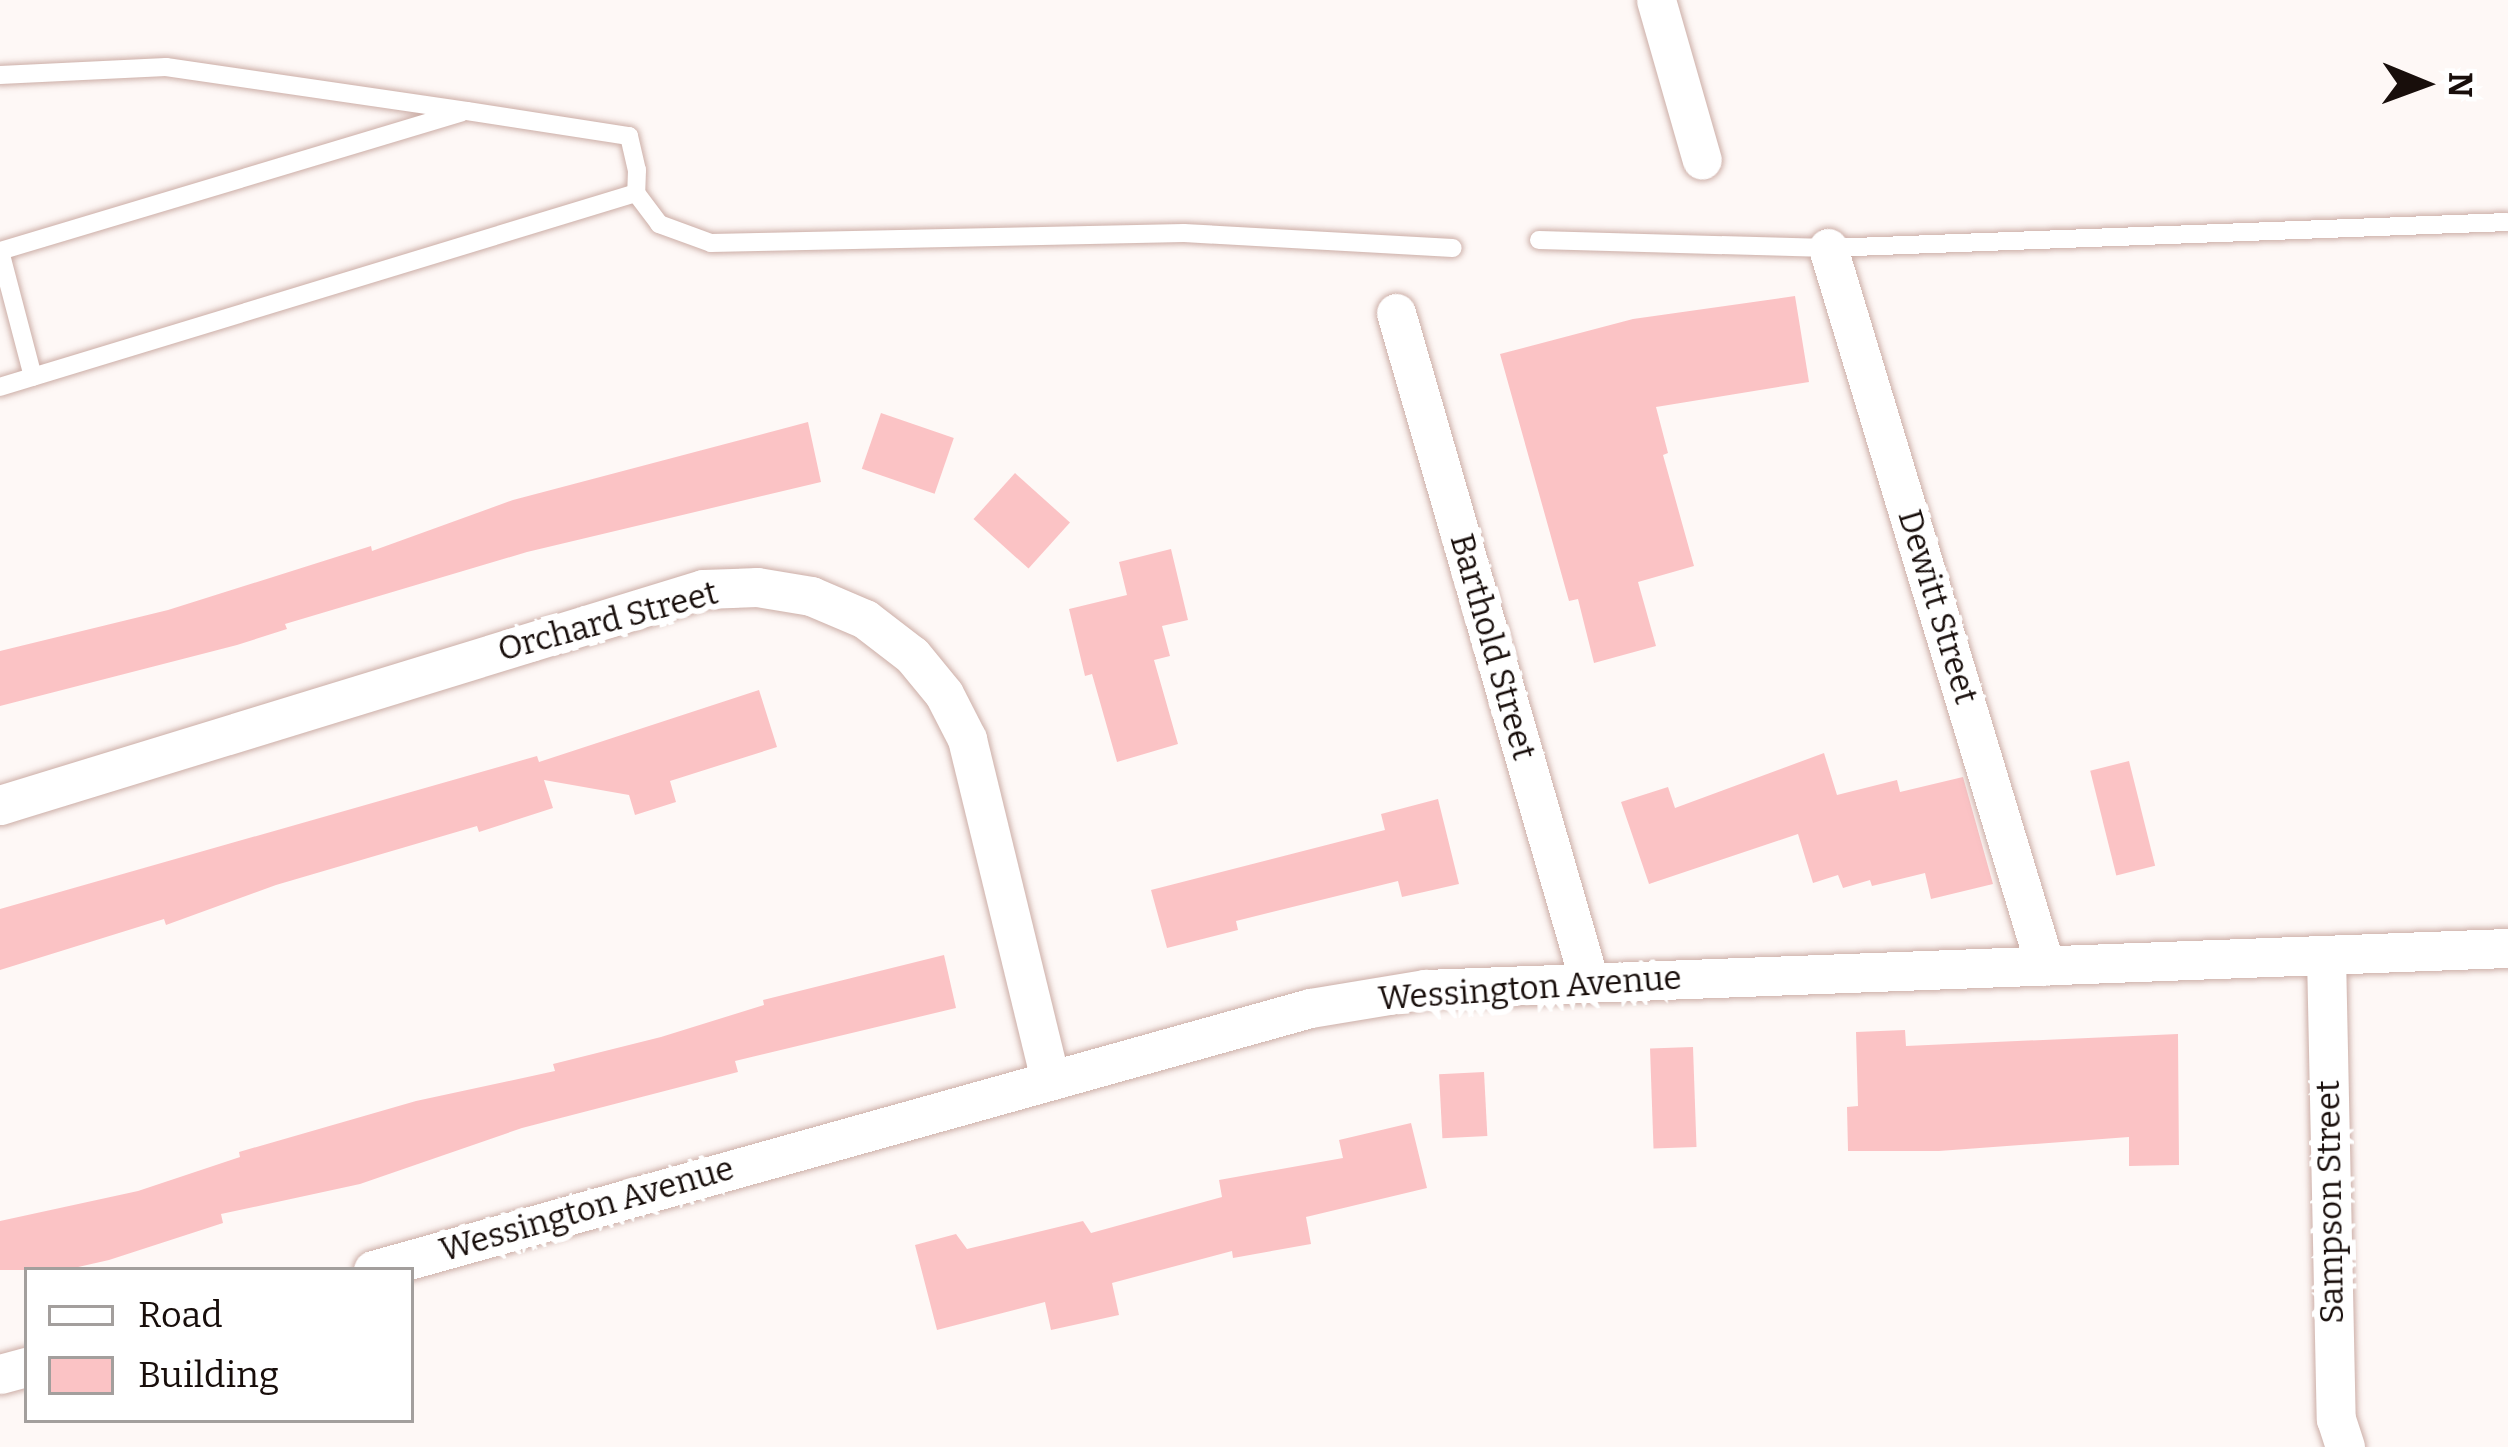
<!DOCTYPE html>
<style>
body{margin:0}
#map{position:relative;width:2508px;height:1447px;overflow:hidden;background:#fef8f6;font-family:Bitter,serif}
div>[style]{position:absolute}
.building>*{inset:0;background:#fbc3c5;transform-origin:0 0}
.roads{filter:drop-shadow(0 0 3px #ccaea7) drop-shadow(0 0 3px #ccaea7)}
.lane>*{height:18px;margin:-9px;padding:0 9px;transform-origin:9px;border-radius:9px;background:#fff}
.street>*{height:39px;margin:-19.5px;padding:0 19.5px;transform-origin:19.5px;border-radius:19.5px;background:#fff}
span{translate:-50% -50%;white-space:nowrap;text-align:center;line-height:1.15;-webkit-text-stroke:12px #fff;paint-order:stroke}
.street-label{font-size:33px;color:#180e0b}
.legend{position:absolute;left:24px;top:1267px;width:390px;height:156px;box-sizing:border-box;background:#fff;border:3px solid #a39f9d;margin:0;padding:15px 21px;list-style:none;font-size:36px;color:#180e0b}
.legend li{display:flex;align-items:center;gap:24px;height:60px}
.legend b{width:60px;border:3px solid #a39f9d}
.north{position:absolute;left:2364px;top:24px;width:120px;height:120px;-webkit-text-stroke:9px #fff;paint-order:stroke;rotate:91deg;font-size:33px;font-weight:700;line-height:48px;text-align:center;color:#180e0b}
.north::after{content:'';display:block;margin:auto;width:42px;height:54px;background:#180e0b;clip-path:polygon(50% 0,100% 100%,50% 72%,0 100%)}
</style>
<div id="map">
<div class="building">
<i style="clip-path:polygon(1795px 296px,1809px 382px,1656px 407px,1668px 453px,1663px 455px,1694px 566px,1638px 582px,1656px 646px,1594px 663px,1578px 599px,1569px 601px,1500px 354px,1633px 319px)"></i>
<i style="left:881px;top:413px;width:77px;height:59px;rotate:19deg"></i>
<i style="clip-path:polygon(808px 422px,821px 482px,527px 552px,285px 624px,287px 629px,237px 645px,0 706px,0 651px,168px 610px,371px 546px,372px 551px,513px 500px)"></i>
<i style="left:1015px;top:473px;width:74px;height:62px;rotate:42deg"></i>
<i style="clip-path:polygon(1171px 549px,1188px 620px,1162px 626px,1170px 656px,1154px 660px,1178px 744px,1117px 762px,1092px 674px,1085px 676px,1069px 609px,1127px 595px,1119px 562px)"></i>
<i style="clip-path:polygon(759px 690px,777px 747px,670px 781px,676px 802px,635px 815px,629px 795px,544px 780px,553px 808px,479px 832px,477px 826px,276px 885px,166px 925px,164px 919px,0 970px,0 909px,537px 756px,539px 762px)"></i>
<i style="clip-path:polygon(1824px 753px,1837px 795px,1897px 780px,1900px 792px,1963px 777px,1993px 884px,1931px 899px,1925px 873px,1872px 886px,1870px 880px,1843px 888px,1838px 875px,1813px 883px,1798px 834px,1649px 884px,1621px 802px,1668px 787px,1675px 808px)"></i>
<i style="left:2129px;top:761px;width:108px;height:40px;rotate:76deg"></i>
<i style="clip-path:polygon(1438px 799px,1459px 884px,1402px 897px,1398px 881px,1236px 921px,1238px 930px,1167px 948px,1151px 890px,1385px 830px,1381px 814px)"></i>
<i style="clip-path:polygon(944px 955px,956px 1008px,735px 1061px,738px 1072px,522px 1128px,360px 1184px,221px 1214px,223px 1223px,109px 1260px,65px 1270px,0 1270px,0 1221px,138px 1191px,240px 1157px,239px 1152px,416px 1101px,555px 1071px,553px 1064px,661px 1037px,764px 1005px,763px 1000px)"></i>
<i style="clip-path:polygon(1905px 1030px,1906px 1046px,2178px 1034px,2179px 1165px,2129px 1166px,2129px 1137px,1939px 1151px,1848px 1151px,1847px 1107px,1858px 1106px,1856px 1032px)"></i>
<i style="left:1693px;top:1047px;width:100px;height:43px;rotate:88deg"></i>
<i style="left:1484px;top:1072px;width:64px;height:45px;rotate:87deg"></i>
<i style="clip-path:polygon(1411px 1123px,1427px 1188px,1306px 1217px,1311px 1244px,1233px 1258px,1232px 1251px,1112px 1283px,1119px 1315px,1051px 1330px,1045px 1302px,937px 1330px,915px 1245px,956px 1234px,967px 1249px,1083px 1221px,1091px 1233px,1222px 1197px,1219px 1180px,1343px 1158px,1339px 1140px)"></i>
</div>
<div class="roads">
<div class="lane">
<i style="left:0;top:75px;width:166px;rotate:-2.8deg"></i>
<i style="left:166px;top:67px;width:304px;rotate:8.3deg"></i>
<i style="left:467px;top:111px;width:164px;rotate:8.8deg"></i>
<i style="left:629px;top:136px;width:35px;rotate:77deg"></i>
<i style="left:637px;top:170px;width:23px;rotate:92deg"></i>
<i style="left:636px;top:193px;width:665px;rotate:163.04deg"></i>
<i style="left:636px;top:193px;width:39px;rotate:53deg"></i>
<i style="left:659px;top:224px;width:55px;rotate:20.1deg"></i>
<i style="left:711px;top:243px;width:473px;rotate:-1.2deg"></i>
<i style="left:1184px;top:233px;width:269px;rotate:3.2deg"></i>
<i style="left:1539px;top:240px;width:289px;rotate:1.6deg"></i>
<i style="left:1828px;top:248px;width:680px;rotate:-2.19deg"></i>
<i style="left:0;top:251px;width:482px;rotate:-16.7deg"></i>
<i style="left:0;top:251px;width:130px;rotate:75.3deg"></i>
</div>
<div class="street">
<i style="left:1656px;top:0;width:166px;rotate:74deg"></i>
<i style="left:1828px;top:248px;width:750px;rotate:73.18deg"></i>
<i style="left:1396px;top:313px;width:695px;rotate:73.88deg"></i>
<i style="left:0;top:805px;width:735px;rotate:-17.08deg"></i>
<i style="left:703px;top:589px;width:54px;rotate:-2.1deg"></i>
<i style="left:757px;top:587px;width:55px;rotate:9.5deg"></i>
<i style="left:811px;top:596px;width:59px;rotate:23.1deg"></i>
<i style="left:865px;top:619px;width:59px;rotate:37.5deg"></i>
<i style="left:912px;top:655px;width:50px;rotate:50.6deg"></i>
<i style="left:944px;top:694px;width:51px;rotate:62.9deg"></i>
<i style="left:967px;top:739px;width:351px;rotate:76.3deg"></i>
<i style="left:2326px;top:955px;width:464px;rotate:88.8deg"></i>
<i style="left:2336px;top:1419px;width:29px;rotate:72deg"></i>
<i style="left:373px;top:1270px;width:973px;rotate:-15.62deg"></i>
<i style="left:1310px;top:1008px;width:117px;rotate:-9.4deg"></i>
<i style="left:1425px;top:989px;width:1084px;rotate:-2.17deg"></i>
<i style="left:0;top:1374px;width:28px;rotate:-15deg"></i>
</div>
</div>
<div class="street-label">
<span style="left:1937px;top:607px;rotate:73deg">Dewitt Street</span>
<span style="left:608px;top:622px;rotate:-15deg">Orchard Street</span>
<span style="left:1492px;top:647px;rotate:74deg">Barthold Street</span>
<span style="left:1530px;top:989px;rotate:-4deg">Wessington Avenue</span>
<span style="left:2331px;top:1202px;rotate:-91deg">Sampson Street</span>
<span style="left:587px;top:1210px;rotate:-16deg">Wessington Avenue</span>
</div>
<ul class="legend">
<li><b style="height:15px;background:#fff"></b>Road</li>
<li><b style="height:33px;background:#fbc3c5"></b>Building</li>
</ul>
<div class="north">N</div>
</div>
